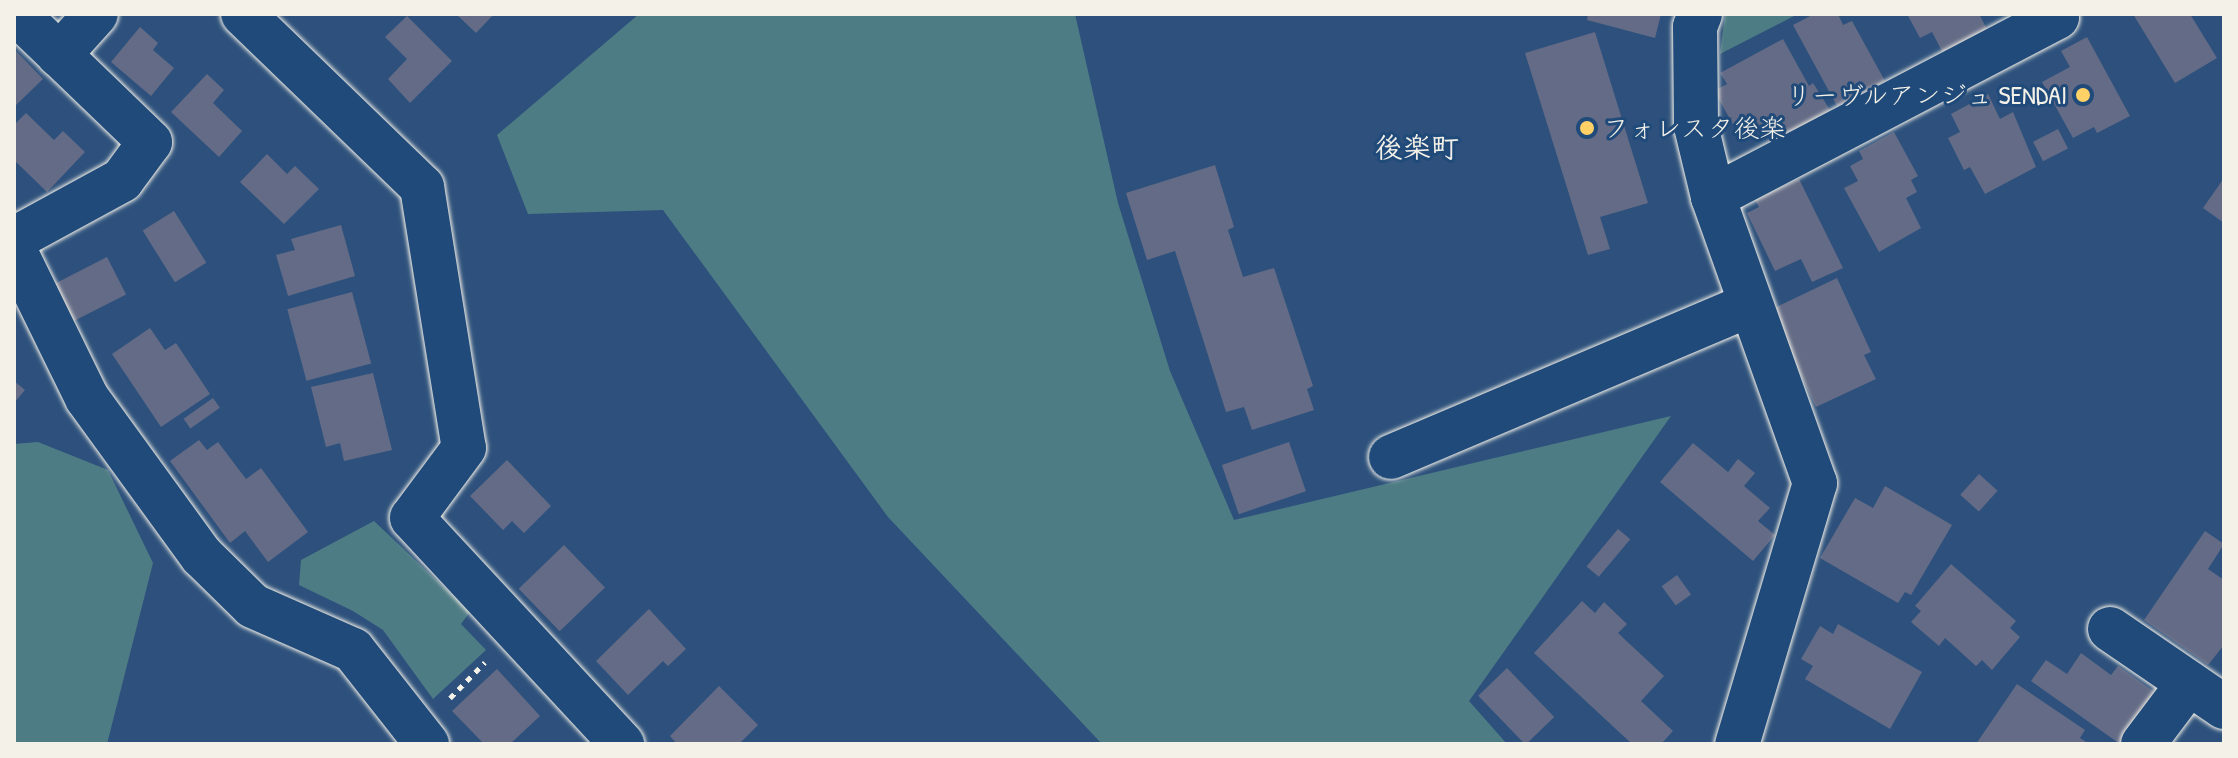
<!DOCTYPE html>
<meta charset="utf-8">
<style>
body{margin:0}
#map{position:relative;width:2238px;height:758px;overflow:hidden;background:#2d517c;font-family:"Patrick Hand","Klee One",sans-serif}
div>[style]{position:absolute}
.green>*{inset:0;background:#4e7c85}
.building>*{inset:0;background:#636b86;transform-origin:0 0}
.path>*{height:5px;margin-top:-2.5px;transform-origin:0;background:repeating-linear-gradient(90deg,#f4f1e8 0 6px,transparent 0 12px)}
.roads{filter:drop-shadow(0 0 2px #f4f1e8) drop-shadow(0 0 2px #f4f1e8)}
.minor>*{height:44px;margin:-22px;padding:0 22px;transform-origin:22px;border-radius:22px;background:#1f4a7a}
.dots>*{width:22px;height:22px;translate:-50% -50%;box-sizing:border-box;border:4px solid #1f4a7a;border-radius:50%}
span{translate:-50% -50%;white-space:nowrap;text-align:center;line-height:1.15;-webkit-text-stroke:6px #1f4a7a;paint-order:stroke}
.poi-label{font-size:26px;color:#f4f1e8}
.right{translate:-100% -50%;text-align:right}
.left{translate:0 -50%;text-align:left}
.neighbourhood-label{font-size:28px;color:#f4f1e8;font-weight:700}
.frame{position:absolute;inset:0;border:16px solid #f4f1e8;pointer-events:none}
</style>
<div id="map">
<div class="green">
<i style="clip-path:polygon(639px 14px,1075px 14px,1118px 203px,1170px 371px,1234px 520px,1671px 416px,1469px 701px,1507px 744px,1102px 744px,888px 517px,663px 210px,528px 214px,497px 135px)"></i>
<i style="clip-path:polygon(1725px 14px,1798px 14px,1720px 54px)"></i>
<i style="clip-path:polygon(38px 442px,108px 470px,153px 563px,107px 744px,14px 744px,14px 444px)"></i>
<i style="clip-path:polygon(374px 521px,470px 612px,461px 624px,486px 650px,433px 699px,383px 630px,353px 611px,299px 585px,301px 560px)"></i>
</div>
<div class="building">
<i style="clip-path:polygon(456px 14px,494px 14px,476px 33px)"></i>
<i style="clip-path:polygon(1588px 14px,1661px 14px,1655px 38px,1587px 20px)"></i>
<i style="clip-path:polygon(1814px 14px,1838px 14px,1843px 25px,1852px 21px,1885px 81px,1837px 106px,1793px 25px)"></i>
<i style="clip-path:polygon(1907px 14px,1979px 14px,1988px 31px,1943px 53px,1932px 32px,1920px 38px)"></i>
<i style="clip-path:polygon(2133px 14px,2190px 14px,2217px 58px,2175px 83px)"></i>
<i style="clip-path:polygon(407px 16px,452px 61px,410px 103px,388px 79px,407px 59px,385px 37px)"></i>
<i style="clip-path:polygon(140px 27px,158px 43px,153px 50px,174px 68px,151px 96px,111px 62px)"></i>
<i style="clip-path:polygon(1595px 32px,1648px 203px,1600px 217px,1610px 249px,1588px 255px,1525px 53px)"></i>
<i style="clip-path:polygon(2087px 37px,2130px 116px,2097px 133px,2094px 127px,2073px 138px,2042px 82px,2070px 67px,2061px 51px)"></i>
<i style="clip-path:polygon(1783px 39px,1809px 86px,1813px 83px,1830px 110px,1785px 137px,1775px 121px,1742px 140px,1714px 91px,1727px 84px,1720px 73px)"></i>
<i style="clip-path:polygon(14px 49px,43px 79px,14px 107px)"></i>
<i style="clip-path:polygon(207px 74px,224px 90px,213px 103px,242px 131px,219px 157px,171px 112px)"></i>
<i style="clip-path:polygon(1988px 94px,2000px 119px,2013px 112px,2036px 167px,1985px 194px,1970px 167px,1964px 170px,1948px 138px,1960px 132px,1951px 114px)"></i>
<i style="clip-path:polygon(26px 113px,54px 140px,63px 131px,85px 152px,47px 192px,14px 160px,14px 125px)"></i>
<i style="left:2058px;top:129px;width:22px;height:28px;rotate:63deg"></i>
<i style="clip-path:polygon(1894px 132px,1918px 176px,1911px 180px,1917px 192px,1906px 198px,1921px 228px,1879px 252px,1844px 188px,1858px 181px,1850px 166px,1863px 159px,1859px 151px)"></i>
<i style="clip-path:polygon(267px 154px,287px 174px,295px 166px,319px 189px,284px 224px,240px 182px)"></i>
<i style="clip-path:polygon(1215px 165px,1234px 227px,1228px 230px,1243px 277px,1274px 268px,1313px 386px,1307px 389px,1314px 410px,1252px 430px,1244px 407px,1226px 412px,1175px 251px,1147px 260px,1126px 193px)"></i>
<i style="clip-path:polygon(2224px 178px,2224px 223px,2203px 208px)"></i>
<i style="clip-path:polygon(1799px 179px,1843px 268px,1812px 282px,1801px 259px,1775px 271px,1747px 213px,1759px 207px,1755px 200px)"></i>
<i style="left:174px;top:211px;width:61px;height:37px;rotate:58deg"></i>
<i style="clip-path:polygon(341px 225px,355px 276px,288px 296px,276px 255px,295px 250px,291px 239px)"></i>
<i style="left:107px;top:257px;width:42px;height:62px;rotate:63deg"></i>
<i style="clip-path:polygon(1837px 278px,1871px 352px,1864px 355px,1876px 379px,1816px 407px,1770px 310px)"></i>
<i style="left:352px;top:292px;width:74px;height:67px;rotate:75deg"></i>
<i style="clip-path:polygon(150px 328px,165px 350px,176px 343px,210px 394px,161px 427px,112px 354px)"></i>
<i style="clip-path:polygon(373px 373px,392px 450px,344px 461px,340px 443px,326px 447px,311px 387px)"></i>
<i style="clip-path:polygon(14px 381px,25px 390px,14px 403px)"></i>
<i style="left:213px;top:398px;width:12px;height:36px;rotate:55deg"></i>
<i style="clip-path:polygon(199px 440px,207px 450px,218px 442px,246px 479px,261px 468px,308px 532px,268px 562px,245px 531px,230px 543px,170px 461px)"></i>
<i style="left:1289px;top:442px;width:52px;height:71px;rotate:71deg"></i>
<i style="clip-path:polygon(1693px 443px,1728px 472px,1738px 459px,1755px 473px,1744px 486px,1770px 508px,1758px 521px,1775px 535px,1753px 561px,1660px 482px)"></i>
<i style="clip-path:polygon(507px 460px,551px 506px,524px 533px,512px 521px,503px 530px,470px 496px)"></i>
<i style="left:1979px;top:474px;width:25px;height:28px;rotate:42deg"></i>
<i style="clip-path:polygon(1885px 486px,1952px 525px,1911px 595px,1905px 592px,1898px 603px,1820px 558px,1855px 498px,1873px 508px)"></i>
<i style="left:1618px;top:529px;width:16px;height:49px;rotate:40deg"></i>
<i style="clip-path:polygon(2205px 531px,2224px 544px,2208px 569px,2224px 580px,2224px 645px,2208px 665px,2144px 620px)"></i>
<i style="left:564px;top:545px;width:59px;height:63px;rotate:46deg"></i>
<i style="clip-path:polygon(1951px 564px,2016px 621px,2010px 628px,2020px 637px,1992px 670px,1982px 660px,1976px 666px,1945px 638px,1939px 646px,1911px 622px,1921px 611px,1915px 606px)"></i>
<i style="left:1677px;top:575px;width:24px;height:19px;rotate:54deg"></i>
<i style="clip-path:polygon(1582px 601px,1595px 613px,1604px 602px,1627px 624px,1618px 633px,1664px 676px,1641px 701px,1673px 731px,1661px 744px,1632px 744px,1534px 653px)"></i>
<i style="clip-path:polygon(649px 609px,686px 649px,668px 666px,663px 661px,628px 695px,596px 661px)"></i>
<i style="clip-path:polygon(1838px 624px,1922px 672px,1890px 729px,1805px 679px,1813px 666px,1801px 659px,1820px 626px,1833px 634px)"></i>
<i style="clip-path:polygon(2081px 653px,2111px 675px,2118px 666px,2156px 693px,2120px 744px,2031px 681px,2046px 660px,2067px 674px)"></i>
<i style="left:1507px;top:668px;width:68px;height:40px;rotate:46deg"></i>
<i style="clip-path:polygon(497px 669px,540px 716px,510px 744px,484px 744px,452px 711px)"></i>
<i style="clip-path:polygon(2017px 684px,2085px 730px,2080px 738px,2089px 744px,1976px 744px)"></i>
<i style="clip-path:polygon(719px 686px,758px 725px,739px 744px,677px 744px,670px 736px)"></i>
</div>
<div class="path">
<i style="left:450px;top:698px;width:50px;rotate:-45.8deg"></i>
</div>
<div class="roads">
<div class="minor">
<i style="left:243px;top:14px;width:249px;rotate:44deg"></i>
<i style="left:422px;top:187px;width:264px;rotate:80.9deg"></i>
<i style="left:464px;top:448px;width:87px;rotate:126.6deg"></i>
<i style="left:412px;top:518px;width:309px;rotate:47.1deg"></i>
<i style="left:1700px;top:14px;width:14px;rotate:111deg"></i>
<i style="left:1695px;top:27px;width:99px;rotate:89.4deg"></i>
<i style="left:1696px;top:126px;width:73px;rotate:76.5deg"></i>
<i style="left:1713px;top:197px;width:304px;rotate:70.4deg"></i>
<i style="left:1815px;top:483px;width:272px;rotate:106.6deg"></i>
<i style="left:59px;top:55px;width:55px;rotate:-47.9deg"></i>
<i style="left:1713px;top:197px;width:388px;rotate:-27.6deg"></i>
<i style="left:2057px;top:17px;width:3px;rotate:-108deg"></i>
<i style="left:14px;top:239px;width:123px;rotate:-28.6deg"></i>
<i style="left:122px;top:180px;width:47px;rotate:-53.6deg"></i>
<i style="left:150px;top:142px;width:185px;rotate:-136.1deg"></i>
<i style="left:14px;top:249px;width:166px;rotate:63.9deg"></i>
<i style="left:87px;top:398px;width:195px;rotate:54deg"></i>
<i style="left:202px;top:556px;width:71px;rotate:44.4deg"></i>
<i style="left:253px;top:606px;width:109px;rotate:23.7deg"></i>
<i style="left:353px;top:650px;width:120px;rotate:51.8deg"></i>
<i style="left:1391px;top:457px;width:389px;rotate:-23deg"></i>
<i style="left:2110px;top:629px;width:138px;rotate:34.4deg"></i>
<i style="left:2143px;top:744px;width:76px;rotate:-53deg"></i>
</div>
</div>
<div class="dots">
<i style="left:2083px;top:95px;background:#ffd166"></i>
<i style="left:1587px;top:128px;background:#ffd166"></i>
</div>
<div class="poi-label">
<span class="right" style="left:2067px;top:95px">リーヴルアンジュ SENDAI</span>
<span class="left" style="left:1603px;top:128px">フォレスタ後楽</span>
</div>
<div class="neighbourhood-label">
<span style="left:1417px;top:147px">後楽町</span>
</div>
<div class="frame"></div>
</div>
